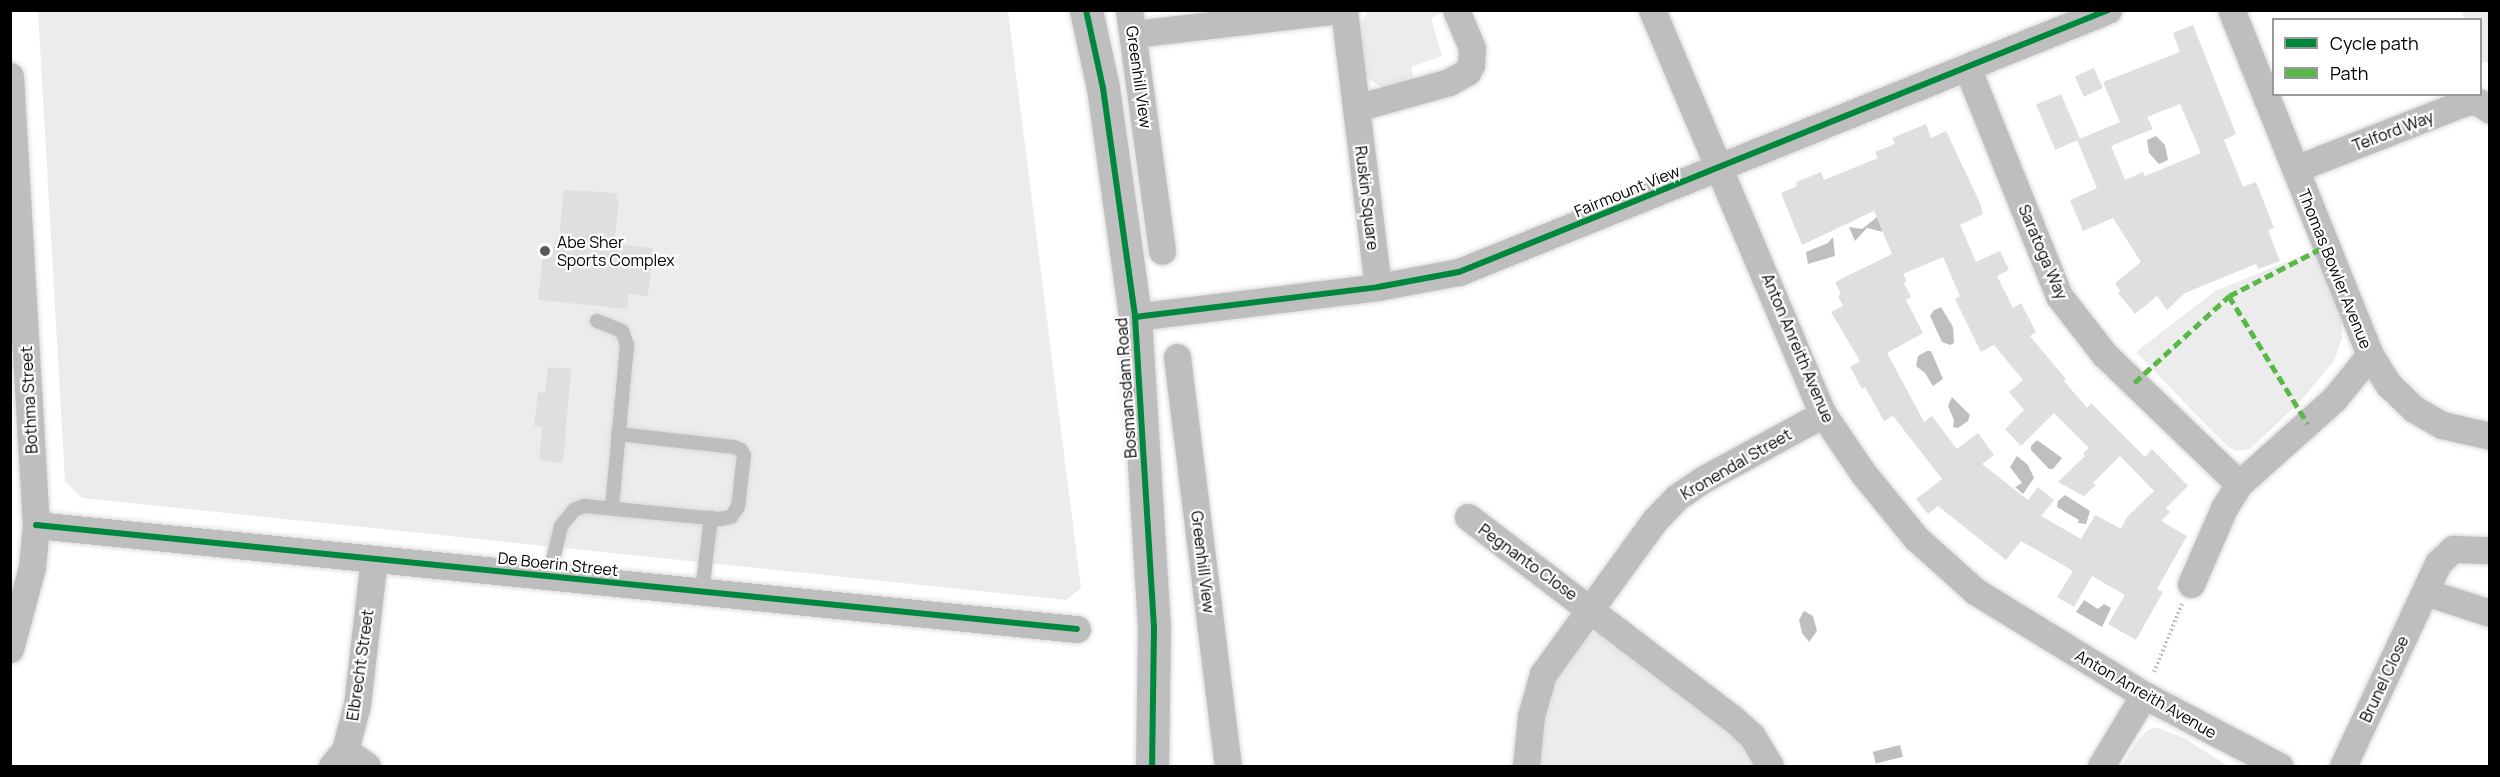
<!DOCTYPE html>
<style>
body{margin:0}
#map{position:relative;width:2500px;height:777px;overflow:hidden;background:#fff;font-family:Manrope,sans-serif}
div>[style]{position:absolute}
.green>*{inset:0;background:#ececec}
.water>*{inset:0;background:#bfbfbf;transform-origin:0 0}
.building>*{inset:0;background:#dfdfdf;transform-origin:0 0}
.path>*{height:4px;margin-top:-2px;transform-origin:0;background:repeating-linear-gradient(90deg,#b9b9b9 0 1.5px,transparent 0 4.5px)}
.roads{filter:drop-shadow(0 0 2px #dbdbdb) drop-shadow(0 0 2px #dbdbdb)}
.lane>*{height:14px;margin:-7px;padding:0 7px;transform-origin:7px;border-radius:7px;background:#bebebe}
.street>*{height:27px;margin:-13.5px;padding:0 13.5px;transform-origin:13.5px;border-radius:13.5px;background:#bebebe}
.primary>*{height:33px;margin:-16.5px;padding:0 16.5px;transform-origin:16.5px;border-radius:16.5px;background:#bebebe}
.quiet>*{height:4.5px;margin-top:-2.25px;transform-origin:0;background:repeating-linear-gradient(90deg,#58b947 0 9px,transparent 0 13.5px)}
.cycleway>*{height:6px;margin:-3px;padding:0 3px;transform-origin:3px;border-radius:3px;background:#00873e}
.dots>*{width:16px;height:16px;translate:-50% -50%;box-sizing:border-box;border:3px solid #fff;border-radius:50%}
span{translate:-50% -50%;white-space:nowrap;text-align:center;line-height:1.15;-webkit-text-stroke:4.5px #fff;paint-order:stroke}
.street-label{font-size:16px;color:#000}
.poi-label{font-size:16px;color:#000}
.left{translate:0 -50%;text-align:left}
.frame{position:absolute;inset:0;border:12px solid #000;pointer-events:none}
.legend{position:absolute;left:2272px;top:18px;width:210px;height:78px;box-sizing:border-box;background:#fff;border:2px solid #999;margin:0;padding:8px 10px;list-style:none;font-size:18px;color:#000}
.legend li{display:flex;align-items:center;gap:12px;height:30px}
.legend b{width:30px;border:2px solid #999}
</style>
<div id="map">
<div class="green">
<i style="clip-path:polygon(38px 11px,1008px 11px,1081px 588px,1066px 600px,82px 498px,65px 481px)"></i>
<i style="clip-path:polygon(1368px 11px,1447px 11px,1431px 18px,1442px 56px,1411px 67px,1415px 84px,1381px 87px,1367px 78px,1364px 72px,1359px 25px)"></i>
<i style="clip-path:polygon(2462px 11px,2489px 11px,2489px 63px,2481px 61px,2480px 20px,2464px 19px)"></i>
<i style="clip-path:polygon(2316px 250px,2341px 307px,2342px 338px,2334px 361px,2299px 403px,2250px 449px,2237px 451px,2228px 447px,2206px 425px,2136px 352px,2215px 291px)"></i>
<i style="clip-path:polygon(1595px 634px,1602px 634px,1735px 734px,1758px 766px,1538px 766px,1546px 692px,1585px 636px)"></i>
<i style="clip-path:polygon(2158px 728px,2184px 738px,2228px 766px,2122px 766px,2137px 741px,2149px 729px)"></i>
</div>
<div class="water">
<i style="clip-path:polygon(2156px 136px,2165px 145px,2168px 160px,2159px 164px,2149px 153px,2147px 140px)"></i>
<i style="clip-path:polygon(1877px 217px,1883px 232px,1867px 228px,1855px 241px,1849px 227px,1862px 229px)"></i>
<i style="clip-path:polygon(1833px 237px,1835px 256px,1808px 264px,1806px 252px,1828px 243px)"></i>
<i style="clip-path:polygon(1941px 307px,1953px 327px,1954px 343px,1950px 345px,1942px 342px,1930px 316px,1934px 310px)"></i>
<i style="clip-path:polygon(1927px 351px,1931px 351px,1943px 379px,1933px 386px,1925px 373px,1916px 366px,1918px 356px)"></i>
<i style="clip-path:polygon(1952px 397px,1970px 415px,1968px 421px,1958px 428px,1953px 427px,1954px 420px,1948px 406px)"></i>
<i style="clip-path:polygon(2037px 440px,2062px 458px,2053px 469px,2049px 469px,2031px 450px,2031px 446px)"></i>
<i style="clip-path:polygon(2017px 456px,2028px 465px,2034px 478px,2023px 494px,2015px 487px,2022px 483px,2010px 467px)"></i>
<i style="clip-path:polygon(2065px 495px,2090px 511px,2086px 524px,2078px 523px,2079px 520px,2057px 507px,2058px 501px)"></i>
<i style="clip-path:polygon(2084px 600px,2098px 609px,2104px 604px,2111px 608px,2102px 627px,2076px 612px)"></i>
<i style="clip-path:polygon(1804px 611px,1813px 616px,1817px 631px,1809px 642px,1802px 633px,1799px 620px)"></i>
<i style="left:1900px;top:745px;width:12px;height:28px;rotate:76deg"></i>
</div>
<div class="building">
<i style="clip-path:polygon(evenodd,2193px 25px,2236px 134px,2224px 140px,2243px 187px,2256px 182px,2274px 228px,2268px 230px,2280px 261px,2258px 269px,2256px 264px,2185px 293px,2167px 310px,2157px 296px,2135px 314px,2118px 293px,2120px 291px,2115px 283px,2141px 262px,2113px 218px,2083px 231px,2070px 200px,2097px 188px,2077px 140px,2120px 122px,2103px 82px,2180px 52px,2173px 33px,2193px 25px,2180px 104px,2201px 153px,2145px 176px,2143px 172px,2125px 180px,2111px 146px,2153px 129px,2147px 117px,2180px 104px)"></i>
<i style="left:2094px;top:68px;width:22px;height:21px;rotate:66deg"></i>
<i style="left:2061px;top:94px;width:49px;height:27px;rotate:67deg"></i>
<i style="clip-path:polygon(evenodd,1926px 124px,1931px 138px,1946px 131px,1980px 203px,1983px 214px,1960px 225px,1976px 262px,2000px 251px,2009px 270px,1997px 276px,2013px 308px,2021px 303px,2036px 332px,2030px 336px,2066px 379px,2064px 381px,2087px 408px,2091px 403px,2145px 457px,2152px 449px,2188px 486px,2166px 508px,2170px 512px,2161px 521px,2187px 536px,2157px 589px,2163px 592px,2136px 640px,2108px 624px,2125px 595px,2092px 576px,2074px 607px,2057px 597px,2073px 571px,2021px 541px,2006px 560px,1938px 506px,1928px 514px,1916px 499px,1942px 479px,1893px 416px,1884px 421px,1865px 387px,1862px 389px,1850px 367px,1860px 361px,1831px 312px,1843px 306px,1838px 296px,1841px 294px,1835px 282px,1892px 254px,1874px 211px,1802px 245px,1781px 193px,1797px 186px,1796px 182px,1821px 172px,1824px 180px,1878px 158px,1875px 152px,1895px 144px,1892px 138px,1926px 124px,1943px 257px,1960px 296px,1955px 299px,1981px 352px,1994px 345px,2023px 380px,2009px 392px,2024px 410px,2005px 429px,2021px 446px,2054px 413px,2089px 448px,2083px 453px,2085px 456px,2058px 482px,2084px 496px,2096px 485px,2093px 483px,2120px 456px,2154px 491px,2127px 517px,2121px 529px,2095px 515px,2081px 539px,2041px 516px,2054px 500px,2038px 487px,2028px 500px,1982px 464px,1994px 455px,1978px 433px,1957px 449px,1932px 416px,1924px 422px,1887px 353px,1923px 333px,1906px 300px,1911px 297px,1904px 283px,1907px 281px,1903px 274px,1943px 257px)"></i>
<i style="clip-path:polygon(564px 190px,617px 193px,616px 201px,619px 201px,614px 244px,653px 248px,648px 296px,629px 294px,627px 309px,538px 300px,544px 245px,554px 247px,555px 239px,559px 240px)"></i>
<i style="clip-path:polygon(548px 367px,571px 369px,563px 463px,539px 460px,542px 427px,534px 426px,538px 392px,545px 393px)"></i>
</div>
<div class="path">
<i style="left:2154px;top:672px;width:74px;rotate:-67.6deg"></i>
</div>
<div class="roads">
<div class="lane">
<i style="left:597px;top:321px;width:27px;rotate:22deg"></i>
<i style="left:622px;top:331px;width:15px;rotate:70deg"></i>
<i style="left:627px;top:345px;width:163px;rotate:95.3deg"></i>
<i style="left:549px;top:577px;width:52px;rotate:-76.8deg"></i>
<i style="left:561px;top:526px;width:21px;rotate:-51deg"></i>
<i style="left:574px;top:510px;width:11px;rotate:-22deg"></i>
<i style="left:584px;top:506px;width:137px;rotate:5.5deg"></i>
<i style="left:720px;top:519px;width:11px;rotate:-10deg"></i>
<i style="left:731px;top:517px;width:12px;rotate:-55deg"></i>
<i style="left:738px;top:507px;width:52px;rotate:-83.4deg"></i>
<i style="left:744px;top:455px;width:6px;rotate:-121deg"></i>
<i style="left:741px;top:450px;width:8px;rotate:-157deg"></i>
<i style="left:734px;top:447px;width:117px;rotate:-173.6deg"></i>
<i style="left:702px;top:591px;width:74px;rotate:-83deg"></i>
</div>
<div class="street">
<i style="left:1129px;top:10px;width:243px;rotate:82.2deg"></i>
<i style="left:1344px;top:10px;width:279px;rotate:83deg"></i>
<i style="left:1652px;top:10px;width:439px;rotate:67.1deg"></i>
<i style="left:1823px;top:414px;width:71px;rotate:55.9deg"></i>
<i style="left:1863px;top:473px;width:84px;rotate:50.8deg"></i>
<i style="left:1916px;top:538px;width:79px;rotate:41.9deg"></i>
<i style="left:1975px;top:591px;width:198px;rotate:31.6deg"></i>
<i style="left:2144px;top:695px;width:153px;rotate:27.7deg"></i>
<i style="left:1133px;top:34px;width:207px;rotate:-6.6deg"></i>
<i style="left:1967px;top:67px;width:247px;rotate:68.1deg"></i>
<i style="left:2059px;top:296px;width:75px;rotate:52.1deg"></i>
<i style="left:2105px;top:355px;width:186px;rotate:43.9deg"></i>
<i style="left:10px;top:76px;width:450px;rotate:86.7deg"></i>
<i style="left:36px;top:525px;width:42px;rotate:95.4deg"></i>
<i style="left:32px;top:567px;width:85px;rotate:105deg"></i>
<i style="left:1356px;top:108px;width:97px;rotate:-15.6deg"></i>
<i style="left:1449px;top:82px;width:21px;rotate:-29deg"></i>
<i style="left:1467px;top:72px;width:8px;rotate:-60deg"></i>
<i style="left:1471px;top:65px;width:17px;rotate:-87deg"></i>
<i style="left:1472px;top:48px;width:41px;rotate:-112.8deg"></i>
<i style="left:2295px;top:169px;width:178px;rotate:-21.4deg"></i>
<i style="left:2461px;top:104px;width:9px;rotate:-21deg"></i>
<i style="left:2469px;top:101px;width:11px;rotate:10deg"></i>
<i style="left:2480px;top:103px;width:12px;rotate:35deg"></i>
<i style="left:1135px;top:317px;width:245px;rotate:-7deg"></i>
<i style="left:1378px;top:287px;width:82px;rotate:-10.5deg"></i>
<i style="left:1459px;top:272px;width:700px;rotate:-21.98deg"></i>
<i style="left:2370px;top:355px;width:36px;rotate:58deg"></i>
<i style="left:2389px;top:385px;width:35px;rotate:44deg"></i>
<i style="left:2414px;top:409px;width:32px;rotate:30deg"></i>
<i style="left:2442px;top:425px;width:49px;rotate:12.9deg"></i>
<i style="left:1177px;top:357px;width:412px;rotate:82.9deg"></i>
<i style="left:1468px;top:517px;width:330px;rotate:37.3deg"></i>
<i style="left:1731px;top:717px;width:28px;rotate:42deg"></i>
<i style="left:1752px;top:736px;width:35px;rotate:59deg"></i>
<i style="left:36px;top:525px;width:1046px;rotate:5.71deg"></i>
<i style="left:2191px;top:584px;width:83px;rotate:-66.5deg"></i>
<i style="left:2224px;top:508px;width:28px;rotate:-58deg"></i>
<i style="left:2239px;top:484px;width:127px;rotate:-41.8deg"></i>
<i style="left:2334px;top:399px;width:57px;rotate:-50.7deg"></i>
<i style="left:2370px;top:355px;width:372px;rotate:-111.9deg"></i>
<i style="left:2425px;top:592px;width:68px;rotate:17.9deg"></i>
<i style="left:345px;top:750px;width:27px;rotate:36deg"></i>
<i style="left:332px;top:766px;width:21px;rotate:-51deg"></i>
<i style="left:345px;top:750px;width:47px;rotate:-75.1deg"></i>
<i style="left:357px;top:705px;width:147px;rotate:-83.4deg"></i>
<i style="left:1526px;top:766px;width:50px;rotate:-84.3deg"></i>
<i style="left:1531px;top:716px;width:44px;rotate:-74.1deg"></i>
<i style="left:1543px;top:674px;width:190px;rotate:-54deg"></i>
<i style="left:1655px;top:520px;width:32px;rotate:-46deg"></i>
<i style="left:1677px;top:497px;width:32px;rotate:-34deg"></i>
<i style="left:1704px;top:479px;width:136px;rotate:-28.6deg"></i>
<i style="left:2101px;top:766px;width:83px;rotate:-58.8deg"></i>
<i style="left:2343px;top:766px;width:224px;rotate:-64.9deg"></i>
<i style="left:2438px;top:563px;width:21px;rotate:-43deg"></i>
<i style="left:2453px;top:549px;width:37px;rotate:2deg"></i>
</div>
<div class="primary">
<i style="left:1086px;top:10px;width:80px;rotate:77.7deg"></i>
<i style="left:1103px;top:88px;width:231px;rotate:82deg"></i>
<i style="left:1135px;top:317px;width:311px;rotate:86.5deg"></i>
<i style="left:1154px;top:627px;width:139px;rotate:90.8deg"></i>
</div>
</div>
<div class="quiet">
<i style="left:2229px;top:296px;width:150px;rotate:58.3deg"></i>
<i style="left:2134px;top:383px;width:129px;rotate:-42.5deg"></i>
<i style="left:2229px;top:296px;width:109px;rotate:-27.3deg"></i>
</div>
<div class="cycleway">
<i style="left:1086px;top:10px;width:80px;rotate:77.7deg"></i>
<i style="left:1103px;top:88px;width:231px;rotate:82deg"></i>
<i style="left:1135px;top:317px;width:311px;rotate:86.5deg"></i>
<i style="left:1154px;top:627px;width:139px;rotate:90.8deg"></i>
<i style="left:1135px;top:317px;width:245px;rotate:-7deg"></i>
<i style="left:1378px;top:287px;width:82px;rotate:-10.5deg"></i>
<i style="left:1459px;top:272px;width:700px;rotate:-21.98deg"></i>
<i style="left:36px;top:525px;width:1046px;rotate:5.71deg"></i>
</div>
<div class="dots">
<i style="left:545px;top:251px;background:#595959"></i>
</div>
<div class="street-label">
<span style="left:1139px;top:77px;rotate:82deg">Greenhill View</span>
<span style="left:2393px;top:131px;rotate:-21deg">Telford Way</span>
<span style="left:1627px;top:191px;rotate:-22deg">Fairmount View</span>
<span style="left:1367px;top:198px;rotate:83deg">Ruskin Square</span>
<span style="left:2043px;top:252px;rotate:67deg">Saratoga Way</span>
<span style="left:2335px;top:269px;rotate:68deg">Thomas Bowler Avenue</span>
<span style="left:1798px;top:348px;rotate:67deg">Anton Anreith Avenue</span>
<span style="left:1126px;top:388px;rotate:-94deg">Bosmansdam Road</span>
<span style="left:29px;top:400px;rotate:-93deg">Bothma Street</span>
<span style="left:1736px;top:464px;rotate:-30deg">Kronendal Street</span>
<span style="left:1203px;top:562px;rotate:83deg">Greenhill View</span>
<span style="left:1528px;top:562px;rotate:36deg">Pegnanto Close</span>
<span style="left:558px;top:564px;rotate:6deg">De Boerin Street</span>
<span style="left:360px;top:665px;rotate:-82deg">Elbrecht Street</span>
<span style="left:2384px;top:679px;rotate:-65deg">Brunel Close</span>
<span style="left:2146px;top:694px;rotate:30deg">Anton Anreith Avenue</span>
</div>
<div class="poi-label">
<span class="left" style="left:557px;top:251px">Abe Sher<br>Sports Complex</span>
</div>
<div class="frame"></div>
<ul class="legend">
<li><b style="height:8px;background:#00873e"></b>Cycle path</li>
<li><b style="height:8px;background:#58b947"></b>Path</li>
</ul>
</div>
